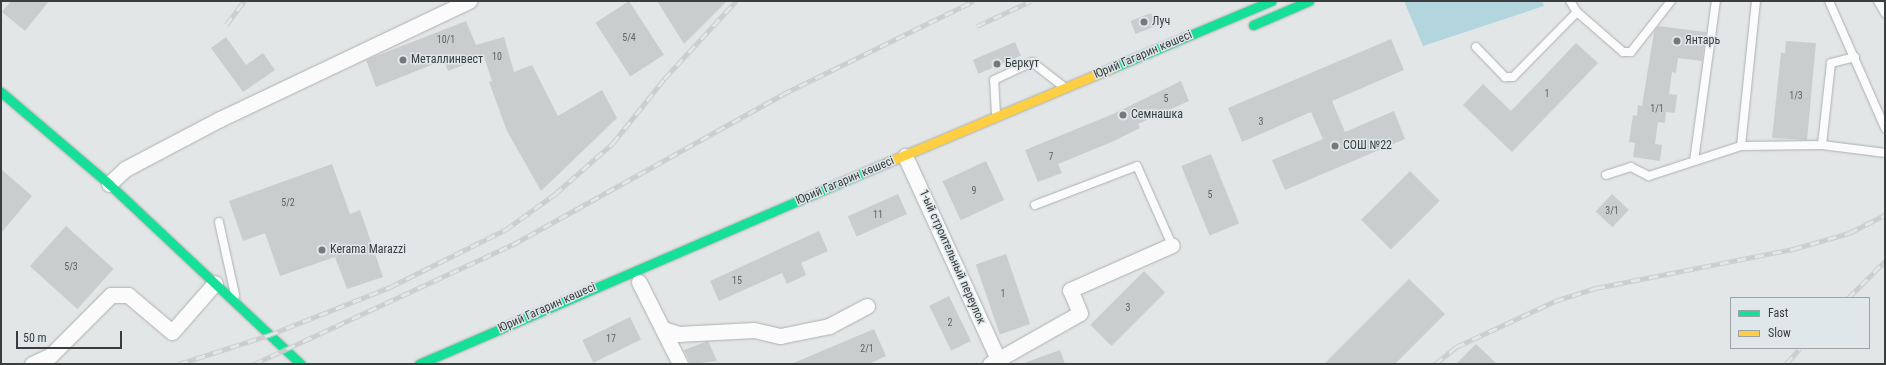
<!DOCTYPE html>
<meta charset="utf-8">
<style>
body{margin:0}
#map{position:relative;width:1886px;height:365px;overflow:hidden;background:#e2e6e7;font-family:"Roboto Condensed",sans-serif}
div>[style]{position:absolute}
.green>*{inset:0;background:#b3d6de}
.building>*{inset:0;background:#c9cdcd;transform-origin:0 0}
.roads{filter:drop-shadow(0 0 1px #acb0b0) drop-shadow(0 0 1px #acb0b0)}
.lane>*{height:8px;margin:-4px;padding:0 4px;transform-origin:4px;border-radius:4px;background:#fbfbfb}
.street>*{height:15px;margin:-7.5px;padding:0 7.5px;transform-origin:7.5px;border-radius:7.5px;background:#fbfbfb}
.fast>*{height:9px;margin:-4.5px;padding:0 4.5px;transform-origin:4.5px;border-radius:4.5px;background:#16e098}
.slow>*{height:9px;margin:-4.5px;padding:0 4.5px;transform-origin:4.5px;border-radius:4.5px;background:#ffcf43}
.rail>*{height:4.5px;margin-top:-2.25px;transform-origin:0;background:repeating-linear-gradient(90deg,#dfe7ea 0 9px,#cccccd 0 18px);box-sizing:border-box;border-block:1px solid #cccccd}
.dots>*{width:11px;height:11px;translate:-50% -50%;box-sizing:border-box;border:2px solid #dfe7ea;border-radius:50%}
span{translate:-50% -50%;white-space:nowrap;text-align:center;line-height:1.15;-webkit-text-stroke:3px #dfe7ea;paint-order:stroke}
.number-label{font-size:10px;color:#606464}
.number-label span{-webkit-text-stroke-width:0}
.poi-label{font-size:12px;color:#3a3e3e}
.left{translate:0 -50%;text-align:left}
.street-label{font-size:12px;color:#3a3e3e}
.frame{position:absolute;inset:0;border:2px solid #3a3e3e;pointer-events:none}
.legend{position:absolute;left:1730px;top:297px;width:140px;height:52px;box-sizing:border-box;background:#dfe7ea;border:1px solid #9da3a5;margin:0;padding:5px 7px;list-style:none;font-size:12px;color:#3a3e3e}
.legend li{display:flex;align-items:center;gap:8px;height:20px}
.legend b{width:20px;border:1px solid #9da3a5}
.scale{position:absolute;left:16px;top:331px;width:106px;height:18px;box-sizing:border-box;border:2px solid #3a3e3e;border-top:0;padding-left:5px;font-size:12px;line-height:14px;white-space:nowrap;color:#3a3e3e;-webkit-text-stroke:3px #dfe7ea;paint-order:stroke}
</style>
<div id="map">
<div class="green">
<i style="clip-path:polygon(1404px 1px,1542px 1px,1544px 6px,1423px 46px)"></i>
</div>
<div class="building">
<i style="clip-path:polygon(11px 1px,49px 1px,25px 31px,2px 12px)"></i>
<i style="left:629px;top:1px;width:64px;height:40px;rotate:57deg"></i>
<i style="clip-path:polygon(657px 1px,727px 1px,684px 44px)"></i>
<i style="left:1151px;top:13px;width:14px;height:22px;rotate:69deg"></i>
<i style="clip-path:polygon(466px 21px,476px 45px,504px 37px,514px 72px,532px 65px,558px 116px,602px 90px,617px 118px,541px 191px,507px 131px,489px 82px,492px 81px,484px 57px,448px 71px,444px 60px,376px 87px,366px 60px)"></i>
<i style="clip-path:polygon(1658px 26px,1706px 32px,1702px 61px,1678px 58px,1676px 73px,1672px 72px,1669px 94px,1677px 95px,1675px 113px,1666px 112px,1665px 123px,1658px 122px,1655px 144px,1662px 145px,1660px 161px,1633px 157px,1635px 143px,1629px 142px,1633px 115px,1637px 116px,1638px 105px,1642px 106px,1654px 32px)"></i>
<i style="clip-path:polygon(226px 37px,246px 65px,263px 53px,275px 70px,243px 92px,211px 48px)"></i>
<i style="clip-path:polygon(1391px 39px,1404px 70px,1332px 101px,1345px 132px,1394px 111px,1405px 139px,1285px 190px,1272px 160px,1323px 139px,1311px 112px,1242px 142px,1228px 108px)"></i>
<i style="clip-path:polygon(1786px 41px,1816px 43px,1807px 140px,1772px 138px,1781px 53px,1785px 53px)"></i>
<i style="left:1015px;top:42px;width:15px;height:46px;rotate:67deg"></i>
<i style="clip-path:polygon(1576px 43px,1598px 63px,1512px 152px,1463px 105px,1483px 84px,1511px 111px)"></i>
<i style="clip-path:polygon(1181px 81px,1189px 101px,1138px 124px,1140px 128px,1114px 141px,1058px 164px,1062px 173px,1038px 182px,1025px 150px,1113px 114px)"></i>
<i style="left:1211px;top:154px;width:75px;height:32px;rotate:68deg"></i>
<i style="left:986px;top:161px;width:43px;height:48px;rotate:65deg"></i>
<i style="clip-path:polygon(332px 164px,350px 214px,360px 210px,383px 277px,347px 289px,335px 257px,280px 276px,265px 233px,243px 241px,229px 201px)"></i>
<i style="clip-path:polygon(1px 169px,32px 196px,1px 233px)"></i>
<i style="left:1410px;top:171px;width:42px;height:69px;rotate:45deg"></i>
<i style="left:898px;top:194px;width:22px;height:55px;rotate:66deg"></i>
<i style="left:1612px;top:194px;width:23px;height:24px;rotate:43deg"></i>
<i style="left:66px;top:226px;width:64px;height:54px;rotate:42deg"></i>
<i style="clip-path:polygon(819px 231px,828px 251px,801px 263px,806px 275px,787px 284px,782px 273px,719px 301px,710px 281px)"></i>
<i style="left:1006px;top:254px;width:74px;height:32px;rotate:71deg"></i>
<i style="left:1144px;top:271px;width:30px;height:76px;rotate:45deg"></i>
<i style="clip-path:polygon(1409px 279px,1445px 314px,1395px 364px,1324px 364px)"></i>
<i style="left:949px;top:296px;width:50px;height:22px;rotate:64deg"></i>
<i style="left:630px;top:317px;width:25px;height:53px;rotate:64deg"></i>
<i style="clip-path:polygon(874px 329px,886px 356px,869px 364px,791px 364px)"></i>
<i style="clip-path:polygon(708px 341px,717px 361px,691px 364px,684px 350px)"></i>
<i style="clip-path:polygon(1476px 344px,1497px 364px,1456px 364px)"></i>
<i style="clip-path:polygon(1060px 350px,1065px 364px,1024px 364px,1024px 363px)"></i>
</div>
<div class="roads">
<div class="lane">
<i style="left:1570px;top:1px;width:13px;rotate:58deg"></i>
<i style="left:1577px;top:12px;width:61px;rotate:41deg"></i>
<i style="left:1623px;top:52px;width:8px"></i>
<i style="left:1631px;top:52px;width:65px;rotate:-51.9deg"></i>
<i style="left:1829px;top:1px;width:139px;rotate:66.2deg"></i>
<i style="left:1878px;top:1px;width:14px;rotate:60deg"></i>
<i style="left:1476px;top:47px;width:42px;rotate:46deg"></i>
<i style="left:1505px;top:77px;width:8px"></i>
<i style="left:1513px;top:77px;width:91px;rotate:-45.4deg"></i>
<i style="left:1855px;top:57px;width:25px;rotate:166deg"></i>
<i style="left:1831px;top:63px;width:82px;rotate:96.3deg"></i>
<i style="left:1822px;top:145px;width:64px;rotate:7.2deg"></i>
<i style="left:996px;top:115px;width:35px;rotate:-93deg"></i>
<i style="left:994px;top:80px;width:42px;rotate:-25.3deg"></i>
<i style="left:1032px;top:62px;width:39px;rotate:38deg"></i>
<i style="left:1741px;top:146px;width:146px;rotate:-84.1deg"></i>
<i style="left:1694px;top:161px;width:162px;rotate:-82.2deg"></i>
<i style="left:1606px;top:175px;width:26px;rotate:-18deg"></i>
<i style="left:1631px;top:167px;width:20px;rotate:27deg"></i>
<i style="left:1649px;top:176px;width:97px;rotate:-18.1deg"></i>
<i style="left:1741px;top:146px;width:81px;rotate:-0.7deg"></i>
<i style="left:1035px;top:205px;width:109px;rotate:-20.9deg"></i>
<i style="left:1137px;top:166px;width:86px;rotate:66.1deg"></i>
<i style="left:219px;top:222px;width:75px;rotate:77.6deg"></i>
</div>
<div class="street">
<i style="left:905px;top:156px;width:223px;rotate:65.4deg"></i>
<i style="left:109px;top:184px;width:22px;rotate:-43deg"></i>
<i style="left:125px;top:169px;width:107px;rotate:-27.8deg"></i>
<i style="left:220px;top:119px;width:276px;rotate:-25.4deg"></i>
<i style="left:639px;top:282px;width:92px;rotate:63.4deg"></i>
<i style="left:663px;top:329px;width:16px;rotate:18deg"></i>
<i style="left:678px;top:334px;width:76px;rotate:-3deg"></i>
<i style="left:754px;top:330px;width:27px;rotate:13deg"></i>
<i style="left:780px;top:336px;width:50px;rotate:-11.5deg"></i>
<i style="left:829px;top:326px;width:43px;rotate:-27.8deg"></i>
<i style="left:32px;top:364px;width:21px;rotate:-25deg"></i>
<i style="left:51px;top:355px;width:85px;rotate:-45deg"></i>
<i style="left:111px;top:295px;width:17px"></i>
<i style="left:128px;top:295px;width:57px;rotate:40.1deg"></i>
<i style="left:172px;top:332px;width:65px;rotate:-48.7deg"></i>
<i style="left:990px;top:364px;width:103px;rotate:-29.5deg"></i>
<i style="left:1080px;top:313px;width:25px;rotate:-113deg"></i>
<i style="left:1070px;top:290px;width:111px;rotate:-23.8deg"></i>
</div>
<div class="fast">
<i style="left:1253px;top:25px;width:61px;rotate:-23.2deg"></i>
<i style="left:1112px;top:68px;width:173px;rotate:-22.8deg"></i>
<i style="left:1px;top:92px;width:142px;rotate:40.4deg"></i>
<i style="left:109px;top:184px;width:263px;rotate:43.2deg"></i>
<i style="left:419px;top:364px;width:511px;rotate:-23.3deg"></i>
</div>
<div class="slow">
<i style="left:888px;top:162px;width:243px;rotate:-22.8deg"></i>
</div>
</div>
<div class="rail">
<i style="left:226px;top:25px;width:30px;rotate:-53deg"></i>
<i style="left:977px;top:26px;width:60px;rotate:-24.8deg"></i>
<i style="left:1848px;top:298px;width:52px;rotate:-45deg"></i>
<i style="left:179px;top:364px;width:95px;rotate:-17.9deg"></i>
<i style="left:269px;top:335px;width:130px;rotate:-21.6deg"></i>
<i style="left:390px;top:287px;width:128px;rotate:-26.4deg"></i>
<i style="left:505px;top:230px;width:62px;rotate:-35.8deg"></i>
<i style="left:555px;top:194px;width:77px;rotate:-41.3deg"></i>
<i style="left:613px;top:143px;width:82px;rotate:-51.4deg"></i>
<i style="left:664px;top:79px;width:106px;rotate:-47.3deg"></i>
<i style="left:254px;top:364px;width:284px;rotate:-24.8deg"></i>
<i style="left:512px;top:245px;width:310px;rotate:-29.1deg"></i>
<i style="left:783px;top:94px;width:212px;rotate:-26deg"></i>
<i style="left:1435px;top:364px;width:27px;rotate:-39deg"></i>
<i style="left:1456px;top:347px;width:109px;rotate:-24.9deg"></i>
<i style="left:1555px;top:301px;width:43px;rotate:-17.6deg"></i>
<i style="left:1596px;top:288px;width:201px;rotate:-11.2deg"></i>
<i style="left:1793px;top:249px;width:58px;rotate:-15.9deg"></i>
<i style="left:1849px;top:233px;width:40px;rotate:-26.6deg"></i>
<i style="left:1786px;top:364px;width:21px;rotate:-49deg"></i>
</div>
<div class="dots">
<i style="left:1144px;top:22px;background:#757979"></i>
<i style="left:1677px;top:41px;background:#757979"></i>
<i style="left:403px;top:60px;background:#757979"></i>
<i style="left:997px;top:64px;background:#757979"></i>
<i style="left:1123px;top:115px;background:#757979"></i>
<i style="left:1335px;top:146px;background:#757979"></i>
<i style="left:322px;top:250px;background:#757979"></i>
</div>
<div class="number-label">
<span style="left:629px;top:38px">5/4</span>
<span style="left:446px;top:40px">10/1</span>
<span style="left:497px;top:57px">10</span>
<span style="left:1547px;top:94px">1</span>
<span style="left:1796px;top:96px">1/3</span>
<span style="left:1166px;top:99px">5</span>
<span style="left:1657px;top:109px">1/1</span>
<span style="left:1261px;top:122px">3</span>
<span style="left:1051px;top:157px">7</span>
<span style="left:974px;top:191px">9</span>
<span style="left:1210px;top:195px">5</span>
<span style="left:288px;top:203px">5/2</span>
<span style="left:1612px;top:211px">3/1</span>
<span style="left:878px;top:215px">11</span>
<span style="left:71px;top:267px">5/3</span>
<span style="left:737px;top:281px">15</span>
<span style="left:1003px;top:294px">1</span>
<span style="left:1128px;top:308px">3</span>
<span style="left:950px;top:323px">2</span>
<span style="left:611px;top:339px">17</span>
<span style="left:867px;top:349px">2/1</span>
</div>
<div class="poi-label">
<span class="left" style="left:1152px;top:22px">Луч</span>
<span class="left" style="left:1685px;top:41px">Янтарь</span>
<span class="left" style="left:411px;top:60px">Металлинвест</span>
<span class="left" style="left:1005px;top:64px">Беркут</span>
<span class="left" style="left:1131px;top:115px">Семнашка</span>
<span class="left" style="left:1343px;top:146px">СОШ №22</span>
<span class="left" style="left:330px;top:250px">Kerama Marazzi</span>
</div>
<div class="street-label">
<span style="left:1143px;top:55px;rotate:-23deg">Юрий Гагарин көшесі</span>
<span style="left:845px;top:181px;rotate:-23deg">Юрий Гагарин көшесі</span>
<span style="left:952px;top:257px;rotate:66deg">1-ый строительный переулок</span>
<span style="left:547px;top:308px;rotate:-24deg">Юрий Гагарин көшесі</span>
</div>
<div class="frame"></div>
<ul class="legend">
<li><b style="height:5px;background:#16e098"></b>Fast</li>
<li><b style="height:5px;background:#ffcf43"></b>Slow</li>
</ul>
<div class="scale">50 m</div>
</div>
